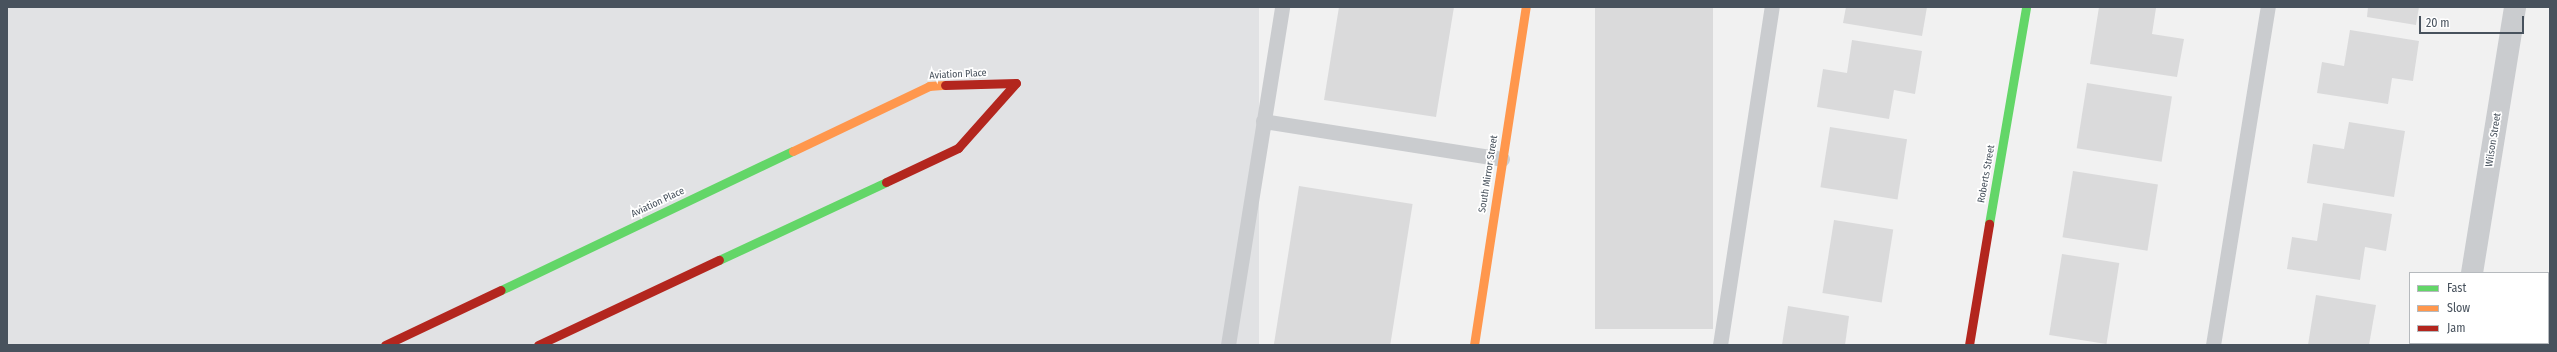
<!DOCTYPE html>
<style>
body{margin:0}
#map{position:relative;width:2557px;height:352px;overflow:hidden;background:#f1f1f1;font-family:"Fira Sans Condensed",sans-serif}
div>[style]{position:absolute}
.airport>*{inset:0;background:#e1e2e4;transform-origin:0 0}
.building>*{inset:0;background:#dadadb;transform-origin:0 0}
.lane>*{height:15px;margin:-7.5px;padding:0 7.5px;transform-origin:7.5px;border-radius:7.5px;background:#cacccf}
.street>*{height:22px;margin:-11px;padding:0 11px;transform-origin:11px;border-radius:11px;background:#cacccf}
.fast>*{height:9px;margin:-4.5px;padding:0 4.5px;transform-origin:4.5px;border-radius:4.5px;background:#63d668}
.slow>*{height:9px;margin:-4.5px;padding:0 4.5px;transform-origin:4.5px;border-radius:4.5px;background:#ff974d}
.jam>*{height:9px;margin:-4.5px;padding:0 4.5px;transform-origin:4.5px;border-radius:4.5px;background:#b3261e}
span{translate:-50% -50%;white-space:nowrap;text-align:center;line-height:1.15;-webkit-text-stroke:3.5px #fff;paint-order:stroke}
.street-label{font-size:10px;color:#48525d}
.frame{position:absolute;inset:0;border:8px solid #48525d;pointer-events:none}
.legend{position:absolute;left:2409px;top:272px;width:140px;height:72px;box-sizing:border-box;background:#fff;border:1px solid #b6babe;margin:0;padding:5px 7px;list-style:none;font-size:12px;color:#48525d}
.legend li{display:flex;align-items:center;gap:8px;height:20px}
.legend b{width:20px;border:1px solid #b6babe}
.scale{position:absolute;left:2419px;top:16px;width:105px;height:18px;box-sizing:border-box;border:2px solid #48525d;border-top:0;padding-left:5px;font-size:12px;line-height:14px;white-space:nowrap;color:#48525d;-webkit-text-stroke:3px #fff;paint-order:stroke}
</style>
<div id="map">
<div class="airport">
<i style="left:7px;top:7px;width:1252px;height:338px"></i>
</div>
<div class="building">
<i style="clip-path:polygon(1339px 7px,1454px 7px,1436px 117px,1324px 100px)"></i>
<i style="left:1595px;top:7px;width:118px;height:322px"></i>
<i style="clip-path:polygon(1846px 7px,1927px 7px,1922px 36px,1843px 23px)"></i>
<i style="clip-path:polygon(2099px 7px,2156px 8px,2152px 34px,2184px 39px,2177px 77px,2090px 64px)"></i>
<i style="clip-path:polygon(2368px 7px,2419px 7px,2416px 25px,2367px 17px)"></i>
<i style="clip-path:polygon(2350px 30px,2419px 41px,2413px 81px,2392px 78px,2388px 104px,2317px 93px,2322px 62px,2344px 66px)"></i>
<i style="clip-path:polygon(1852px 40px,1922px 51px,1915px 94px,1894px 90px,1889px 119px,1817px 107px,1823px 69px,1847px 73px)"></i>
<i style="left:2087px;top:83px;width:86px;height:66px;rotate:9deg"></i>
<i style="clip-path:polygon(2349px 122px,2405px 131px,2394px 197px,2307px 183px,2313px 144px,2344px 149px)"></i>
<i style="left:1830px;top:127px;width:78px;height:61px;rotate:9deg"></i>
<i style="left:2073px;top:171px;width:86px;height:67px;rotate:9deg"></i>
<i style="left:1299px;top:186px;width:115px;height:161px;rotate:9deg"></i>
<i style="clip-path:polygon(2323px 203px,2392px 214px,2386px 251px,2365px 247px,2360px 280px,2287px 269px,2292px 237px,2317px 241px)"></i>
<i style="left:1834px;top:220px;width:60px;height:74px;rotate:9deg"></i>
<i style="left:2062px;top:254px;width:58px;height:82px;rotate:9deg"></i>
<i style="clip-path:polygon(2550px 280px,2550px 314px,2548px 314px)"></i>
<i style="clip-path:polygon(2316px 295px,2376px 305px,2369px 345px,2308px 345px)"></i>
<i style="clip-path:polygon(1788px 306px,1849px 316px,1845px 345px,1782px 345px)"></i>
<i style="clip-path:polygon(2548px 332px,2550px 332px,2550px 345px,2540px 345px,2541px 343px,2548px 343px)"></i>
</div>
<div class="lane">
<i style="left:1263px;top:121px;width:242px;rotate:9deg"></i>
<i style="left:1228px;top:345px;width:342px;rotate:-80.9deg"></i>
<i style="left:1720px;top:345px;width:342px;rotate:-81.3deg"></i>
<i style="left:2213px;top:345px;width:342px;rotate:-80.8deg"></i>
</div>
<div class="street">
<i style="left:2472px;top:273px;width:269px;rotate:-80.8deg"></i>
<i style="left:2461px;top:345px;width:2px;rotate:-90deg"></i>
</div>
<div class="fast">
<i style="left:1989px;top:224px;width:220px;rotate:-80.3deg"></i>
<i style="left:719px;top:260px;width:184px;rotate:-25deg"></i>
<i style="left:501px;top:290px;width:323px;rotate:-25.5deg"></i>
</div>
<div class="slow">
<i style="left:793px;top:151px;width:151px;rotate:-25.5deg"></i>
<i style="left:929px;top:86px;width:16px;rotate:-4deg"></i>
<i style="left:1474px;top:345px;width:342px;rotate:-81.3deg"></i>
</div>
<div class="jam">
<i style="left:886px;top:182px;width:80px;rotate:-25.3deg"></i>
<i style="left:958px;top:148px;width:87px;rotate:-48.3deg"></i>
<i style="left:1016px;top:83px;width:71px;rotate:178.4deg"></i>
<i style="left:385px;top:345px;width:128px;rotate:-25.4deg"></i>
<i style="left:538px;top:345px;width:200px;rotate:-25.2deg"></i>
<i style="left:1969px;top:345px;width:123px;rotate:-80.6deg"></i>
</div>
<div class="street-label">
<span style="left:958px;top:75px;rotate:-3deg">Aviation Place</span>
<span style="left:2494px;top:140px;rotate:-81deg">Wilson Street</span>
<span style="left:1489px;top:174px;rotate:-81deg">South Mirror Street</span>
<span style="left:1987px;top:174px;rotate:-80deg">Roberts Street</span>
<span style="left:658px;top:203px;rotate:-25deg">Aviation Place</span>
</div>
<div class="frame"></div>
<ul class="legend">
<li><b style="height:5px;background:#63d668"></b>Fast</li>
<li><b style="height:5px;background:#ff974d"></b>Slow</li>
<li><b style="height:5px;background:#b3261e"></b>Jam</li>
</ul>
<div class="scale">20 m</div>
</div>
